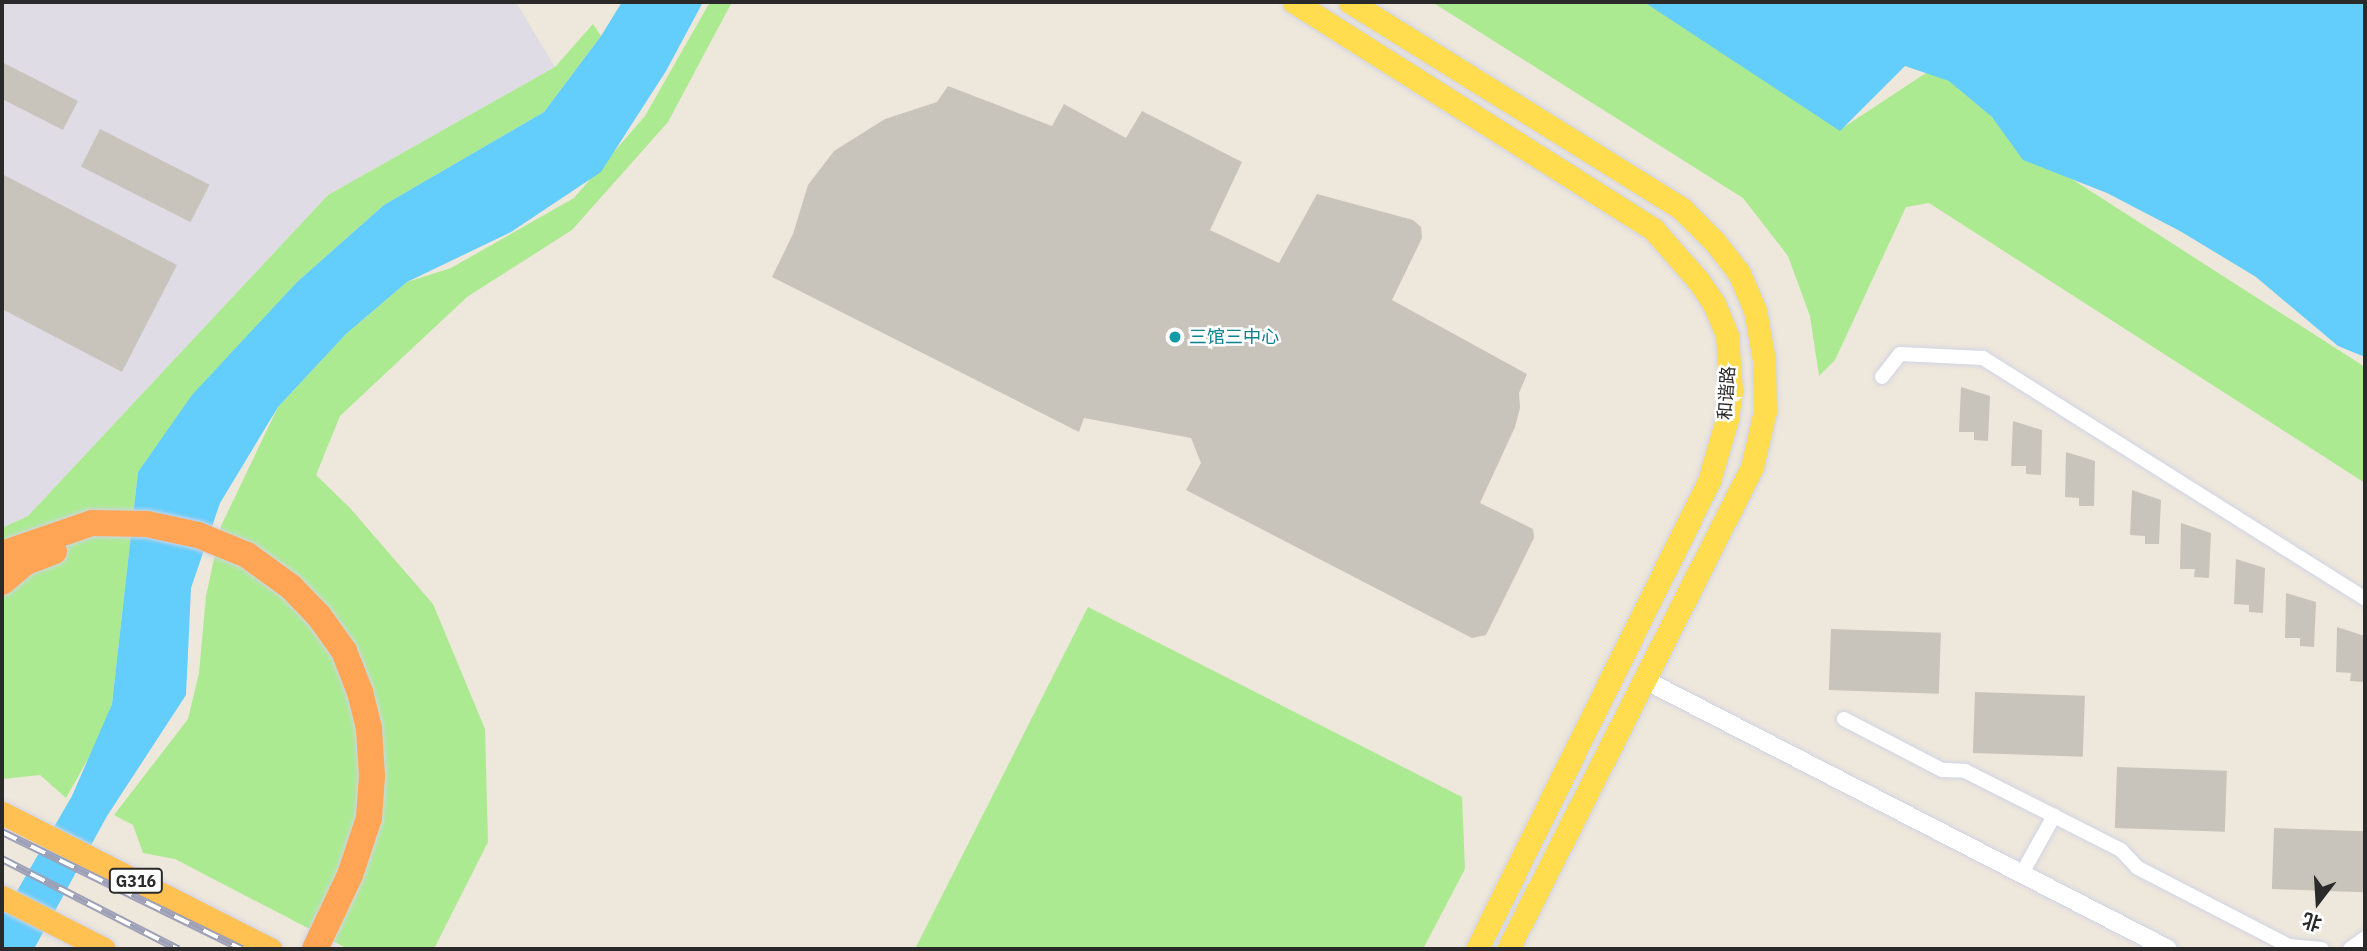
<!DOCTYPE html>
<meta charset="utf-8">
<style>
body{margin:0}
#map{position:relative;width:2367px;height:951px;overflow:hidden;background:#eee7db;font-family:"IBM Plex Sans","Noto Sans SC",sans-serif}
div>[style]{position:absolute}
.industrial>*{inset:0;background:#dfdce6}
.green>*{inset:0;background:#acea92}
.water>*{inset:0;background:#63cdfb}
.building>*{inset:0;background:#c9c4bb;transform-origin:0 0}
.roads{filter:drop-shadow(0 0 2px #d0d3e5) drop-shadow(0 0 2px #d0d3e5)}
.minor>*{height:14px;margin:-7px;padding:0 7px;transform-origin:7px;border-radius:7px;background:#fff}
.tertiary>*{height:18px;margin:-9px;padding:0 9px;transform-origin:9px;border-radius:9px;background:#fff}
.primary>*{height:23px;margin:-11.5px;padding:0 11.5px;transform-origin:11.5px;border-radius:11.5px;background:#ffdd4f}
.trunk>*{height:23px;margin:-11.5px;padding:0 11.5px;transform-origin:11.5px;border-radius:11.5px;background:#ffc152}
.motorway>*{height:26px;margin:-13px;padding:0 13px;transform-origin:13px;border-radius:13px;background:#ffa555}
.rail>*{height:8px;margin-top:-4px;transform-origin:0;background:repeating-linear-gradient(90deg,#fff 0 16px,#9da0b7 0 32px);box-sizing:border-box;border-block:2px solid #9da0b7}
.dots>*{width:19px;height:19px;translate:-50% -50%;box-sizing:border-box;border:4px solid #fff;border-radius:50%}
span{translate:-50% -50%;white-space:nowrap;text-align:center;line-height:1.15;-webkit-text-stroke:5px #fff;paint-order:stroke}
.shield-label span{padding:2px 5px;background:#fff;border:2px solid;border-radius:5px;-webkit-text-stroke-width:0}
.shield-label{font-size:16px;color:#2a2a2a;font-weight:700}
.culture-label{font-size:18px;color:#0d838f}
.left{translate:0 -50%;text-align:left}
.street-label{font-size:18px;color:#2a2a2a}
.frame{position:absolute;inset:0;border:4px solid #2a2a2a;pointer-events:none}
.north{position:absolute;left:2283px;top:867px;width:70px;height:70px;-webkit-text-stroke:5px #fff;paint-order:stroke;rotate:197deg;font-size:19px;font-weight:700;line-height:28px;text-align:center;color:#2a2a2a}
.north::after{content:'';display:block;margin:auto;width:24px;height:32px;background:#2a2a2a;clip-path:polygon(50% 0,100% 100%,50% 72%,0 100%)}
</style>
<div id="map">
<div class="industrial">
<i style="clip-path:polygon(2px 2px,516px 2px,555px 67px,328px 195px,28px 516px,2px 528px)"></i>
</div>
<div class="green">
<i style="clip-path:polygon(710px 2px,732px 2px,668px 122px,572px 230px,467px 297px,340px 416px,316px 475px,350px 508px,433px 604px,485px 729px,488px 842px,434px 949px,348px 949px,175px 859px,143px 853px,133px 825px,114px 815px,188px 719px,199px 673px,206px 596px,221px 526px,278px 407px,346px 334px,407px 282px,451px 268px,574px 198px,645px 116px)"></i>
<i style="clip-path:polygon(1432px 2px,1667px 2px,1844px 127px,1935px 67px,2039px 158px,2365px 367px,2365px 483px,1929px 203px,1906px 207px,1835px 360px,1819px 376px,1810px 316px,1788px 256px,1743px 198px)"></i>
<i style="clip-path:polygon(593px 24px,601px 36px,544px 112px,384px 205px,297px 282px,193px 395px,138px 472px,112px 704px,98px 741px,66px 798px,40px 775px,2px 779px,2px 528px,28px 516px,328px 195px,555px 67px)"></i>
<i style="clip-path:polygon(1088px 607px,1462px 797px,1465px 869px,1423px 949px,915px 949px)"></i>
</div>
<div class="water">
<i style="clip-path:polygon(622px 2px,703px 2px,666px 71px,601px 172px,511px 232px,407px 282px,346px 334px,278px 407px,220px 503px,191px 588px,186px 695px,107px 816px,34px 949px,2px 949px,2px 917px,72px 796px,112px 704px,138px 472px,192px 395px,297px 282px,384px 205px,544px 112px,601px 36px)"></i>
<i style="clip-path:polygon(1644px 2px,2365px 2px,2365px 357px,2338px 346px,2256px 277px,2180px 231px,2107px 193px,2023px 160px,1992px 117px,1949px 81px,1905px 66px,1840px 131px)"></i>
</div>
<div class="building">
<i style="clip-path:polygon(2px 62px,78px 101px,63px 130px,2px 99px)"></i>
<i style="clip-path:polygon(948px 86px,1052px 126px,1064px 104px,1126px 138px,1142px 111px,1242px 162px,1210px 230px,1279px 263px,1317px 194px,1413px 220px,1421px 227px,1422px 238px,1392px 300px,1527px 374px,1519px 393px,1520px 408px,1515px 427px,1480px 503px,1533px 529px,1534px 538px,1486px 635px,1472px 638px,1186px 490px,1201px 463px,1191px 438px,1084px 418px,1079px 432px,772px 277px,793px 234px,808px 185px,834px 151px,885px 119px,937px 102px)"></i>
<i style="left:100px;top:129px;width:123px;height:42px;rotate:27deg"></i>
<i style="clip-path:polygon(2px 174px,177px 265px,122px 372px,2px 309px)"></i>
<i style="clip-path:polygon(1961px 387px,1990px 396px,1988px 441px,1974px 440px,1974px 432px,1959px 432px)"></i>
<i style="clip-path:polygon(2013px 421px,2042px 430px,2041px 475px,2026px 474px,2026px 466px,2011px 466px)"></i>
<i style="clip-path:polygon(2066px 452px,2095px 461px,2094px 506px,2079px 506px,2079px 498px,2065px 497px)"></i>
<i style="clip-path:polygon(2132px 490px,2161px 500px,2159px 544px,2145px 544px,2145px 536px,2130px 535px)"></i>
<i style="clip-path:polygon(2181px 523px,2211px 533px,2209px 578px,2194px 577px,2195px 569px,2180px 569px)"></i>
<i style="clip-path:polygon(2236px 559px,2265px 568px,2263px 613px,2249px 612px,2249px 605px,2234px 604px)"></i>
<i style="clip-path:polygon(2286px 593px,2316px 602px,2314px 647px,2300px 646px,2300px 638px,2285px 638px)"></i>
<i style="clip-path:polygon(2337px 627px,2365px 636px,2365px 682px,2350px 681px,2351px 673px,2336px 672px)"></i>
<i style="left:1831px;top:629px;width:110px;height:61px;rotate:2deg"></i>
<i style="left:1975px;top:692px;width:110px;height:61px;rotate:2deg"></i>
<i style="left:2117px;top:767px;width:110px;height:61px;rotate:2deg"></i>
<i style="left:2274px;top:828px;width:91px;height:61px;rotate:2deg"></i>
</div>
<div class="roads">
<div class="minor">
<i style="left:1882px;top:377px;width:29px;rotate:-52deg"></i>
<i style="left:1900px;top:354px;width:83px;rotate:2.8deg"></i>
<i style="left:1983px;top:358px;width:452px;rotate:32.2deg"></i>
<i style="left:1844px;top:719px;width:110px;rotate:27.5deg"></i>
<i style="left:1942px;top:770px;width:23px;rotate:2deg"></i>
<i style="left:1965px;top:771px;width:100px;rotate:26.8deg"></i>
<i style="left:2054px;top:816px;width:75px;rotate:26.9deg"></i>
<i style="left:2121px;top:850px;width:25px;rotate:47deg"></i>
<i style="left:2138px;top:868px;width:170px;rotate:27.3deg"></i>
<i style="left:2289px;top:946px;width:33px;rotate:5deg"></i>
<i style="left:2021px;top:875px;width:68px;rotate:-60.8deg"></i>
<i style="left:2350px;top:949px;width:19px;rotate:-36deg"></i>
</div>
<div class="tertiary">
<i style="left:1645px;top:680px;width:588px;rotate:27.22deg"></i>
</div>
<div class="primary">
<i style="left:1294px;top:2px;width:426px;rotate:32.3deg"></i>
<i style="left:1654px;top:230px;width:67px;rotate:48.7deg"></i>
<i style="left:1698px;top:280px;width:29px;rotate:56deg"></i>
<i style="left:1714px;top:304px;width:34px;rotate:67deg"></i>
<i style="left:1727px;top:335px;width:56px;rotate:85.9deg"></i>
<i style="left:1731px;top:391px;width:28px;rotate:98deg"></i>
<i style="left:1727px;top:419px;width:65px;rotate:106.2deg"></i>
<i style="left:1709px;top:481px;width:522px;rotate:116.37deg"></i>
<i style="left:1350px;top:2px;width:391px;rotate:31.9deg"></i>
<i style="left:1682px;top:209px;width:47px;rotate:45deg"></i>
<i style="left:1715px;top:242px;width:39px;rotate:52deg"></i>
<i style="left:1739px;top:273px;width:40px;rotate:66.6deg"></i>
<i style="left:1755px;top:310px;width:51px;rotate:79.8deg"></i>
<i style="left:1764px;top:360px;width:51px;rotate:88.9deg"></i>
<i style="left:1765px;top:411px;width:57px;rotate:103.1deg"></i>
<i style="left:1752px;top:467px;width:540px;rotate:116.85deg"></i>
</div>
<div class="trunk">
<i style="left:2px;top:813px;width:301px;rotate:26.9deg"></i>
<i style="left:2px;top:897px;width:114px;rotate:27deg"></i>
</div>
<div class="motorway">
<i style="left:2px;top:554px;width:95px;rotate:-19deg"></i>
<i style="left:92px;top:523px;width:55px;rotate:1deg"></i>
<i style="left:147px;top:524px;width:52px;rotate:12.2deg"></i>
<i style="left:198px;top:535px;width:53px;rotate:22.2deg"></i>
<i style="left:247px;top:555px;width:54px;rotate:36deg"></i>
<i style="left:291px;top:587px;width:40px;rotate:46deg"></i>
<i style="left:319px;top:616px;width:43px;rotate:54.5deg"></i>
<i style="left:344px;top:651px;width:44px;rotate:68.7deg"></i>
<i style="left:360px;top:692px;width:38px;rotate:76deg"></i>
<i style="left:369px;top:729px;width:47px;rotate:86.3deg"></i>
<i style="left:372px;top:776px;width:42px;rotate:94.1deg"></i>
<i style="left:369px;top:818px;width:60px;rotate:108.4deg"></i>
<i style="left:350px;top:875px;width:82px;rotate:115.3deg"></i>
<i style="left:2px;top:582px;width:31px;rotate:-40deg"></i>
<i style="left:26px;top:562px;width:30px;rotate:-21deg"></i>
</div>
</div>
<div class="rail">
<i style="left:2px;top:832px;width:267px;rotate:26deg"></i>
<i style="left:2px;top:859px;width:198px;rotate:27.1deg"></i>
</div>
<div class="dots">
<i style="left:1175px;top:337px;background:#0f9aa8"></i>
</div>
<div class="shield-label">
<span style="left:136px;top:881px">G316</span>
</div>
<div class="culture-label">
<span class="left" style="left:1189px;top:337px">三馆三中心</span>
</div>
<div class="street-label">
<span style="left:1727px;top:393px;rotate:-86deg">和谐路</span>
</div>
<div class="frame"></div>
<div class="north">北</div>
</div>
